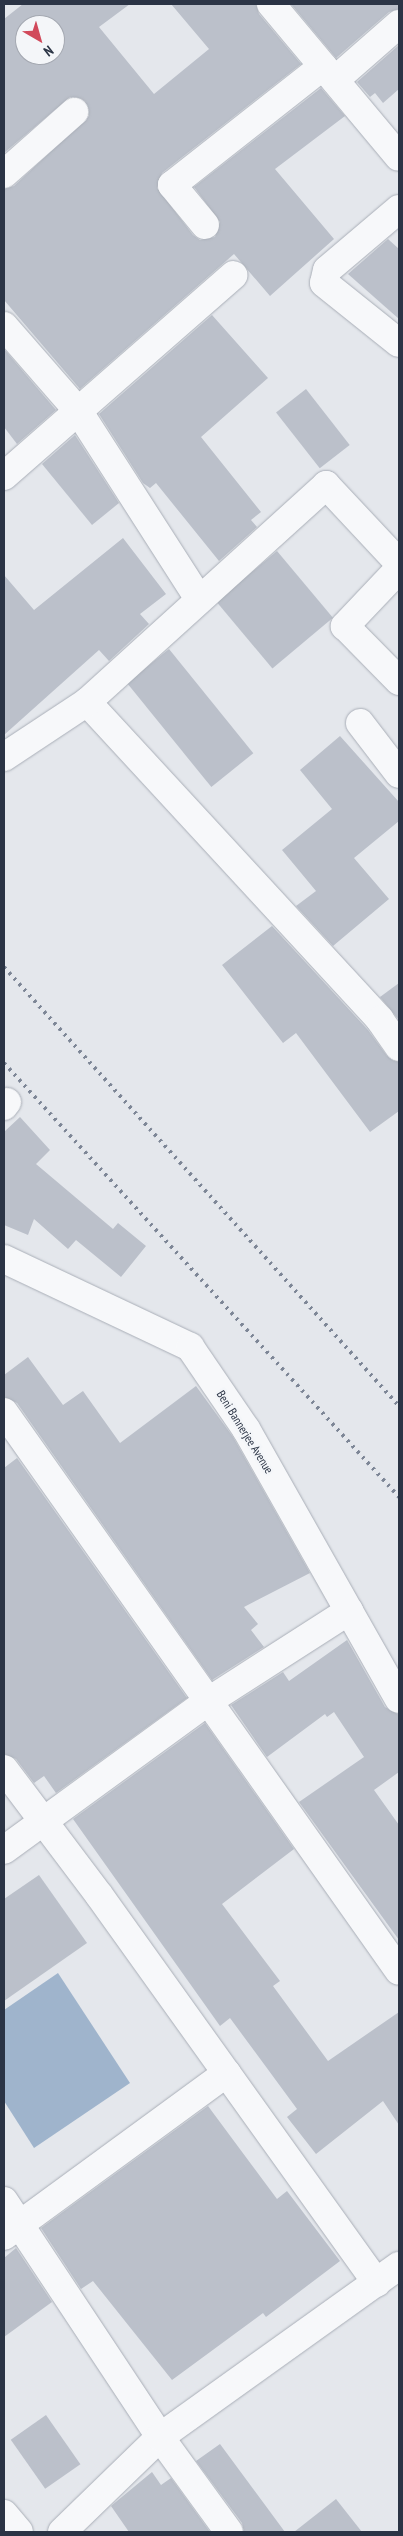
<!DOCTYPE html>
<style>
body{margin:0}
#map{position:relative;width:403px;height:2536px;overflow:hidden;background:#e4e7ec;font-family:"PT Sans Narrow",sans-serif}
div>[style]{position:absolute}
.water>*{inset:0;background:#9fb4cc}
.building>*{inset:0;background:#bbc0ca;transform-origin:0 0}
.roads{filter:drop-shadow(0 0 1px #a9aeb7) drop-shadow(0 0 1px #a9aeb7)}
.minor>*{height:28px;margin:-14px;padding:0 14px;transform-origin:14px;border-radius:14px;background:#f7f8fa}
.rail>*{height:4px;margin-top:-2px;transform-origin:0;background:repeating-linear-gradient(90deg,#7d8696 0 2.5px,transparent 0 7.5px)}
span{translate:-50% -50%;white-space:nowrap;text-align:center;line-height:1.15;-webkit-text-stroke:5px #f4f6f9;paint-order:stroke}
.street-label{font-size:12px;color:#2b3445}
.frame{position:absolute;inset:0;border:5px solid #2b3445;pointer-events:none}
.north{position:absolute;left:15px;top:15px;width:50px;height:50px;box-sizing:border-box;background:#f4f6f9;border:1px solid #a4a8b1;border-radius:50%;rotate:142deg;font-size:14px;font-weight:700;line-height:20px;text-align:center;color:#2b3445}
.north::after{content:'';display:block;margin:auto;width:18px;height:22px;background:#d1495b;clip-path:polygon(50% 0,100% 100%,50% 72%,0 100%)}
</style>
<div id="map">
<div class="water">
<i style="clip-path:polygon(58px 1973px,130px 2083px,34px 2148px,4px 2101px,4px 2010px)"></i>
</div>
<div class="building">
<i style="clip-path:polygon(evenodd,23px 4px,130px 4px,99px 27px,154px 94px,209px 49px,171px 4px,256px 4px,259px 14px,301px 64px,162px 173px,157px 188px,193px 235px,200px 240px,215px 237px,220px 222px,194px 187px,321px 88px,345px 116px,275px 169px,334px 239px,270px 296px,234px 254px,80px 389px,4px 300px,4px 189px,14px 186px,89px 116px,85px 101px,70px 97px,4px 153px,4px 19px,23px 4px,25px 25px,55px 25px,55px 55px,25px 55px,25px 25px)"></i>
<i style="clip-path:polygon(291px 4px,399px 4px,399px 9px,389px 12px,336px 58px)"></i>
<i style="clip-path:polygon(399px 45px,399px 89px,383px 103px,375px 93px,370px 97px,357px 82px)"></i>
<i style="clip-path:polygon(388px 239px,399px 249px,399px 319px,348px 274px)"></i>
<i style="clip-path:polygon(212px 315px,268px 378px,201px 437px,261px 512px,251px 520px,257px 527px,219px 561px,156px 483px,150px 488px,143px 483px,99px 414px)"></i>
<i style="clip-path:polygon(4px 349px,56px 410px,17px 444px,4px 427px)"></i>
<i style="left:306px;top:389px;width:71px;height:38px;rotate:52deg"></i>
<i style="clip-path:polygon(75px 435px,119px 503px,92px 525px,42px 464px)"></i>
<i style="clip-path:polygon(123px 538px,166px 594px,140px 614px,149px 624px,109px 661px,99px 650px,4px 735px,4px 575px,34px 610px)"></i>
<i style="left:277px;top:551px;width:87px;height:79px;rotate:50deg"></i>
<i style="left:169px;top:649px;width:134px;height:54px;rotate:51deg"></i>
<i style="clip-path:polygon(340px 736px,399px 802px,399px 821px,354px 858px,389px 899px,333px 946px,296px 906px,316px 891px,282px 850px,332px 809px,300px 770px)"></i>
<i style="clip-path:polygon(272px 926px,368px 1030px,387px 1056px,399px 1062px,399px 1111px,370px 1132px,296px 1033px,283px 1043px,222px 965px)"></i>
<i style="clip-path:polygon(399px 983px,399px 1020px,380px 997px)"></i>
<i style="clip-path:polygon(20px 1117px,50px 1150px,36px 1164px,113px 1229px,118px 1223px,146px 1246px,121px 1277px,76px 1240px,68px 1249px,34px 1219px,28px 1235px,4px 1225px,4px 1132px)"></i>
<i style="clip-path:polygon(28px 1357px,63px 1405px,83px 1391px,120px 1443px,196px 1386px,233px 1437px,310px 1573px,244px 1607px,258px 1624px,251px 1630px,264px 1647px,212px 1680px,17px 1403px,4px 1397px,4px 1375px)"></i>
<i style="clip-path:polygon(17px 1458px,187px 1698px,56px 1793px,44px 1776px,34px 1783px,16px 1759px,4px 1754px,4px 1468px)"></i>
<i style="clip-path:polygon(347px 1640px,385px 1707px,399px 1715px,399px 1772px,374px 1790px,399px 1825px,399px 1940px,299px 1802px,364px 1757px,334px 1712px,327px 1717px,325px 1714px,267px 1757px,231px 1705px,283px 1672px,289px 1681px)"></i>
<i style="clip-path:polygon(205px 1723px,294px 1849px,222px 1904px,280px 1981px,273px 1986px,328px 2061px,399px 2012px,399px 2125px,383px 2101px,316px 2154px,287px 2117px,297px 2109px,230px 2018px,220px 2026px,73px 1819px)"></i>
<i style="clip-path:polygon(39px 1875px,87px 1943px,4px 2001px,4px 1899px)"></i>
<i style="clip-path:polygon(208px 2106px,277px 2199px,287px 2191px,340px 2261px,266px 2317px,263px 2313px,172px 2380px,93px 2281px,81px 2289px,41px 2228px)"></i>
<i style="clip-path:polygon(16px 2248px,52px 2302px,4px 2337px,4px 2258px)"></i>
<i style="left:46px;top:2415px;width:60px;height:43px;rotate:55deg"></i>
<i style="clip-path:polygon(220px 2444px,285px 2532px,244px 2532px,242px 2523px,196px 2461px)"></i>
<i style="clip-path:polygon(152px 2472px,161px 2485px,171px 2478px,210px 2532px,129px 2532px,111px 2506px)"></i>
<i style="clip-path:polygon(336px 2499px,362px 2532px,294px 2532px)"></i>
</div>
<div class="roads">
<div class="minor">
<i style="left:271px;top:4px;width:199px;rotate:50.1deg"></i>
<i style="left:335px;top:80px;width:85px;rotate:-41.2deg"></i>
<i style="left:4px;top:174px;width:94px;rotate:-41.5deg"></i>
<i style="left:399px;top:209px;width:94px;rotate:139.7deg"></i>
<i style="left:327px;top:270px;width:13px;rotate:103deg"></i>
<i style="left:324px;top:283px;width:96px;rotate:38.7deg"></i>
<i style="left:205px;top:225px;width:52px;rotate:-129.5deg"></i>
<i style="left:172px;top:185px;width:192px;rotate:-38.2deg"></i>
<i style="left:4px;top:326px;width:114px;rotate:48.9deg"></i>
<i style="left:79px;top:412px;width:222px;rotate:57.3deg"></i>
<i style="left:4px;top:476px;width:305px;rotate:-41.2deg"></i>
<i style="left:399px;top:569px;width:79px;rotate:133.5deg"></i>
<i style="left:345px;top:626px;width:77px;rotate:45.5deg"></i>
<i style="left:87px;top:702px;width:432px;rotate:47.3deg"></i>
<i style="left:380px;top:1020px;width:33px;rotate:55deg"></i>
<i style="left:360px;top:723px;width:64px;rotate:52.6deg"></i>
<i style="left:4px;top:757px;width:100px;rotate:-33.5deg"></i>
<i style="left:87px;top:702px;width:323px;rotate:-42.2deg"></i>
<i style="left:326px;top:485px;width:107px;rotate:46.9deg"></i>
<i style="left:4px;top:1106px;width:5px;rotate:-53deg"></i>
<i style="left:4px;top:1259px;width:206px;rotate:25.3deg"></i>
<i style="left:190px;top:1347px;width:99px;rotate:55.7deg"></i>
<i style="left:246px;top:1429px;width:310px;rotate:60.5deg"></i>
<i style="left:4px;top:1412px;width:684px;rotate:54.75deg"></i>
<i style="left:4px;top:1769px;width:158px;rotate:53deg"></i>
<i style="left:99px;top:1895px;width:477px;rotate:54.4deg"></i>
<i style="left:4px;top:1850px;width:251px;rotate:-36.1deg"></i>
<i style="left:207px;top:1702px;width:169px;rotate:-32.7deg"></i>
<i style="left:4px;top:2201px;width:283px;rotate:56.5deg"></i>
<i style="left:160px;top:2437px;width:117px;rotate:54deg"></i>
<i style="left:4px;top:2236px;width:276px;rotate:-36.2deg"></i>
<i style="left:4px;top:2514px;width:23px;rotate:50deg"></i>
<i style="left:62px;top:2532px;width:136px;rotate:-44.1deg"></i>
<i style="left:160px;top:2437px;width:294px;rotate:-35.6deg"></i>
</div>
</div>
<div class="rail">
<i style="left:4px;top:967px;width:591px;rotate:48.02deg"></i>
<i style="left:4px;top:1063px;width:587px;rotate:47.69deg"></i>
</div>
<div class="street-label">
<span style="left:245px;top:1432px;rotate:58deg">Beni Bannerjee Avenue</span>
</div>
<div class="frame"></div>
<div class="north">N</div>
</div>
